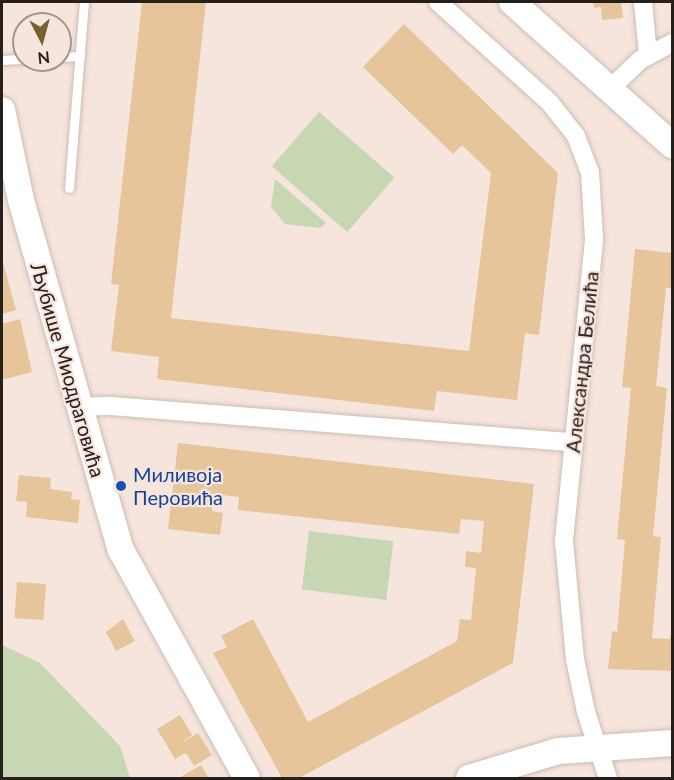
<!DOCTYPE html>
<meta charset="utf-8">
<style>
body{margin:0}
#map{position:relative;width:674px;height:780px;overflow:hidden;background:#f6e5dc;font-family:Lato,sans-serif}
div>[style]{position:absolute}
.green>*{inset:0;background:#c7d6b3;transform-origin:0 0}
.building>*{inset:0;background:#e7c59b;transform-origin:0 0}
.roads{filter:drop-shadow(0 0 2px #cdbdb4) drop-shadow(0 0 2px #cdbdb4)}
.lane>*{height:9px;margin:-4.5px;padding:0 4.5px;transform-origin:4.5px;border-radius:4.5px;background:#fff}
.street>*{height:18px;margin:-9px;padding:0 9px;transform-origin:9px;border-radius:9px;background:#fff}
.secondary>*{height:26px;margin:-13px;padding:0 13px;transform-origin:13px;border-radius:13px;background:#fff}
.dots>*{width:16px;height:16px;translate:-50% -50%;box-sizing:border-box;border:3px solid #f6e5dc;border-radius:50%}
span{translate:-50% -50%;white-space:nowrap;text-align:center;line-height:1.15;-webkit-text-stroke:4.5px #f6e5dc;paint-order:stroke}
.street-label{font-size:20px;color:#26201d}
.transit-label{font-size:20px;color:#164399}
.left{translate:0 -50%;text-align:left}
.frame{position:absolute;inset:0;border:3px solid #26201d;pointer-events:none}
.north{position:absolute;left:12px;top:12px;width:60px;height:60px;box-sizing:border-box;background:#f6e5dc;border:2px solid #a39690;border-radius:50%;rotate:174deg;font-size:16px;font-weight:700;line-height:24px;text-align:center;color:#26201d}
.north::after{content:'';display:block;margin:auto;width:21px;height:27px;background:#796031;clip-path:polygon(50% 0,100% 100%,50% 72%,0 100%)}
</style>
<div id="map">
<div class="green">
<i style="left:319px;top:112px;width:100px;height:72px;rotate:41deg"></i>
<i style="clip-path:polygon(275px 179px,326px 223px,320px 228px,285px 224px,271px 207px)"></i>
<i style="left:309px;top:531px;width:85px;height:59px;rotate:7deg"></i>
<i style="clip-path:polygon(2px 645px,40px 663px,120px 746px,130px 778px,2px 778px)"></i>
</div>
<div class="building">
<i style="clip-path:polygon(142px 2px,206px 2px,171px 318px,469px 351px,491px 173px,462px 145px,453px 154px,363px 67px,404px 24px,558px 173px,539px 335px,525px 333px,517px 400px,437px 391px,434px 411px,157px 379px,159px 357px,111px 351px,119px 285px,111px 284px)"></i>
<i style="clip-path:polygon(593px 2px,621px 2px,623px 18px,602px 20px,601px 7px,594px 8px)"></i>
<i style="clip-path:polygon(635px 249px,672px 253px,672px 288px,666px 288px,656px 386px,667px 388px,653px 536px,661px 537px,652px 638px,669px 639px,672px 634px,672px 671px,608px 669px,612px 631px,617px 632px,625px 540px,617px 539px,631px 388px,622px 387px)"></i>
<i style="clip-path:polygon(2px 258px,16px 310px,2px 314px)"></i>
<i style="clip-path:polygon(20px 319px,32px 372px,2px 380px,2px 324px)"></i>
<i style="clip-path:polygon(178px 443px,534px 484px,513px 663px,299px 778px,282px 778px,213px 653px,227px 647px,221px 636px,253px 619px,308px 722px,457px 641px,460px 619px,471px 620px,476px 568px,465px 567px,466px 551px,481px 553px,484px 521px,461px 519px,459px 534px,238px 510px,239px 497px,214px 494px,212px 511px,223px 513px,220px 535px,168px 529px)"></i>
<i style="clip-path:polygon(19px 475px,51px 478px,50px 489px,72px 492px,71px 499px,80px 500px,78px 523px,26px 517px,27px 502px,16px 501px)"></i>
<i style="left:17px;top:582px;width:29px;height:36px;rotate:4deg"></i>
<i style="clip-path:polygon(123px 619px,135px 641px,116px 651px,106px 632px)"></i>
<i style="clip-path:polygon(180px 715px,192px 735px,179px 744px,198px 733px,212px 755px,194px 766px,186px 753px,175px 759px,157px 729px)"></i>
<i style="clip-path:polygon(201px 765px,209px 778px,179px 778px)"></i>
</div>
<div class="roads">
<div class="lane">
<i style="left:60px;top:57px;width:20px;rotate:-3deg"></i>
<i style="left:2px;top:60px;width:22px;rotate:-3deg"></i>
<i style="left:69px;top:188px;width:187px;rotate:-85.4deg"></i>
</div>
<div class="street">
<i style="left:438px;top:2px;width:151px;rotate:42deg"></i>
<i style="left:550px;top:103px;width:42px;rotate:51.8deg"></i>
<i style="left:576px;top:136px;width:39px;rotate:69deg"></i>
<i style="left:590px;top:172px;width:68px;rotate:86.6deg"></i>
<i style="left:594px;top:240px;width:302px;rotate:95.7deg"></i>
<i style="left:564px;top:541px;width:119px;rotate:84.7deg"></i>
<i style="left:575px;top:659px;width:54px;rotate:78.3deg"></i>
<i style="left:586px;top:712px;width:70px;rotate:71.6deg"></i>
<i style="left:643px;top:2px;width:53px;rotate:84.6deg"></i>
<i style="left:611px;top:88px;width:40px;rotate:-44deg"></i>
<i style="left:640px;top:60px;width:36px;rotate:-28deg"></i>
<i style="left:78px;top:407px;width:33px;rotate:-2deg"></i>
<i style="left:111px;top:406px;width:462px;rotate:4.5deg"></i>
</div>
<div class="secondary">
<i style="left:512px;top:2px;width:215px;rotate:41.8deg"></i>
<i style="left:2px;top:110px;width:92px;rotate:78.1deg"></i>
<i style="left:21px;top:200px;width:364px;rotate:74.1deg"></i>
<i style="left:121px;top:550px;width:260px;rotate:61.1deg"></i>
<i style="left:469px;top:778px;width:93px;rotate:-16.9deg"></i>
<i style="left:558px;top:751px;width:114px;rotate:-4deg"></i>
</div>
</div>
<div class="dots">
<i style="left:121px;top:486px;background:#1a4fb4"></i>
</div>
<div class="street-label">
<span style="left:582px;top:362px;rotate:-84deg">Александра Белића</span>
<span style="left:68px;top:370px;rotate:74deg">Љубише Миодраговића</span>
</div>
<div class="transit-label">
<span class="left" style="left:133px;top:486px">Миливоја<br>Перовића</span>
</div>
<div class="frame"></div>
<div class="north">N</div>
</div>
